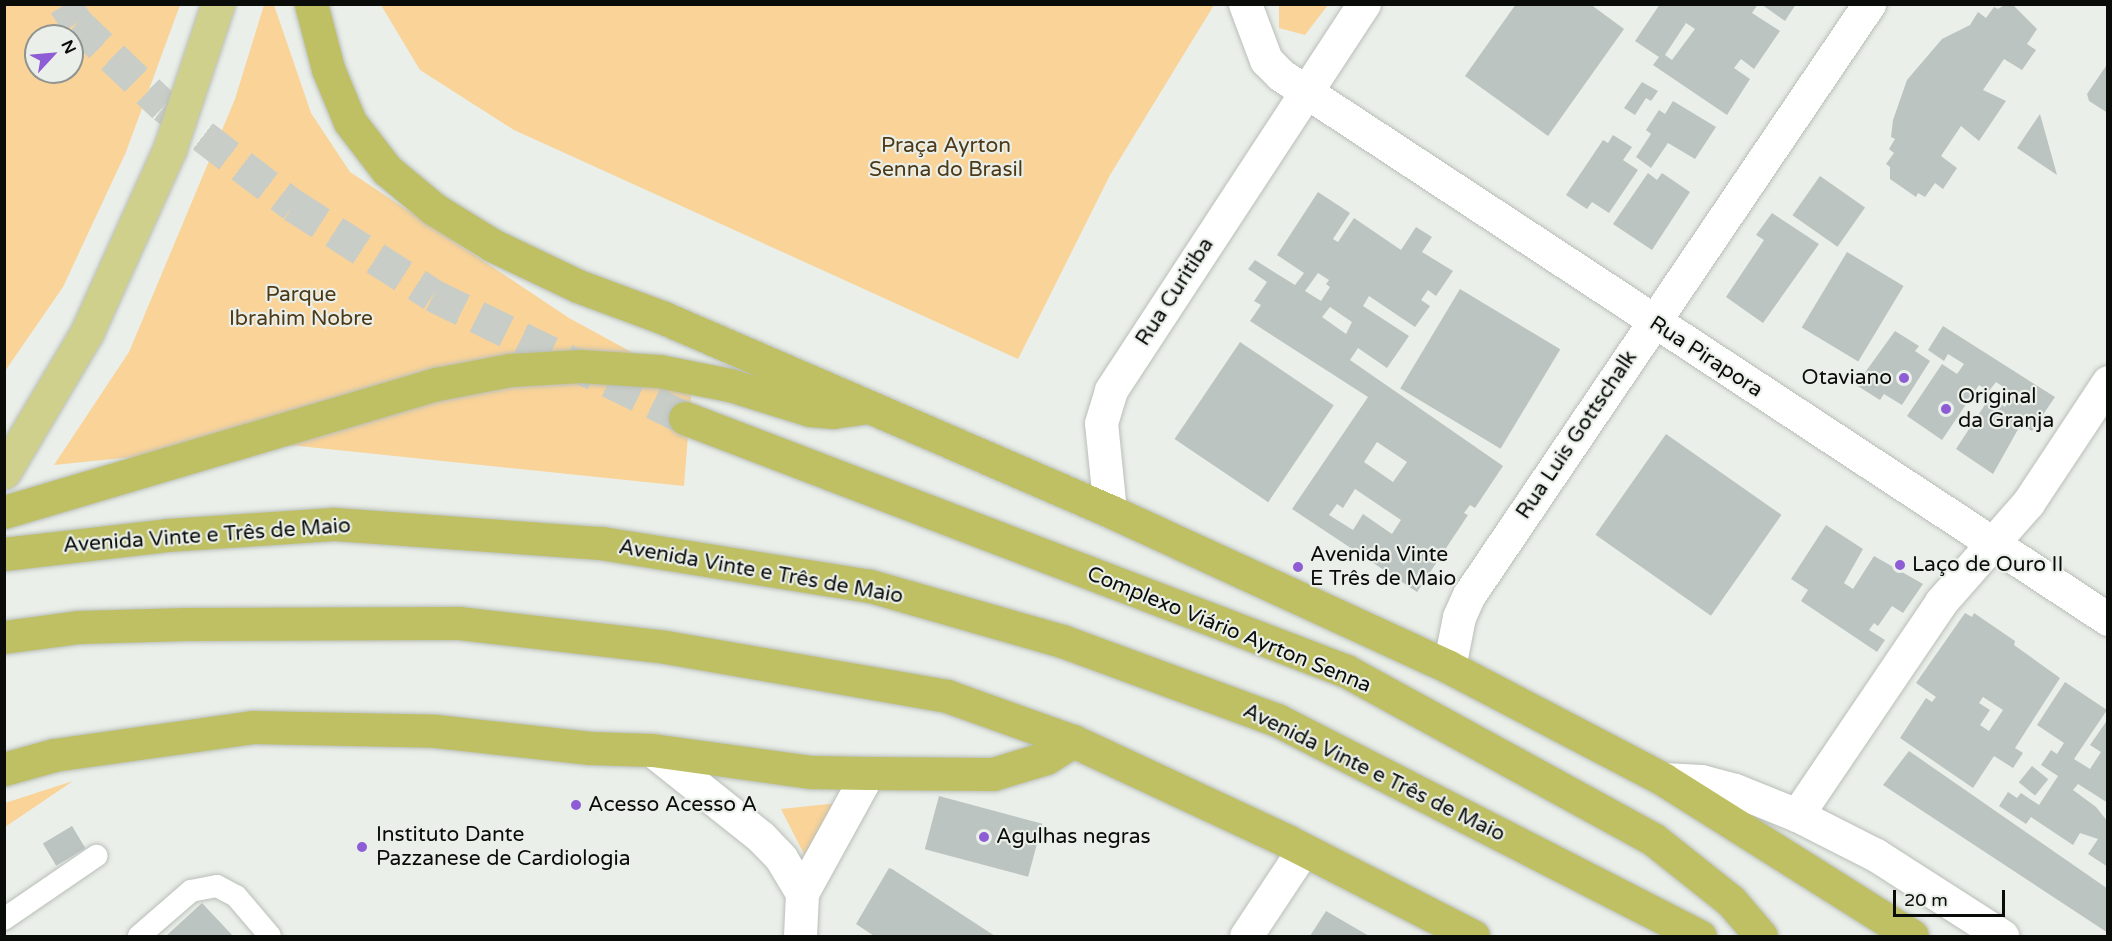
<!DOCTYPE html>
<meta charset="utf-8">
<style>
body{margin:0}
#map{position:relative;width:2112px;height:941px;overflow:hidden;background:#eaefe9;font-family:"Varela Round",sans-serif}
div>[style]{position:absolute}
.green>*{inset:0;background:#f9d398}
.building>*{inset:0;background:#bbc4c1;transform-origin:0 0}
.trunk-tunnel>*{height:33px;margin-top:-16.5px;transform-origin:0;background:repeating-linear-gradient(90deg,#c8cdc8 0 33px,transparent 0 49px)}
.roads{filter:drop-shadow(0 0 2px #b9beb8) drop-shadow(0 0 2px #b9beb8)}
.service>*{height:22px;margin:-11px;padding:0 11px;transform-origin:11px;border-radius:11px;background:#fff}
.minor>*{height:33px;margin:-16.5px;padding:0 16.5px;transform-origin:16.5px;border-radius:16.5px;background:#fff}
.primary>*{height:33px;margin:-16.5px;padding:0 16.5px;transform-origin:16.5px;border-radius:16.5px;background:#cfd08b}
.trunk>*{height:33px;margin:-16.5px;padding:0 16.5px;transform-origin:16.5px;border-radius:16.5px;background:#bfc064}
.dots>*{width:16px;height:16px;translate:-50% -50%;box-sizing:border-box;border:3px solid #eaefe9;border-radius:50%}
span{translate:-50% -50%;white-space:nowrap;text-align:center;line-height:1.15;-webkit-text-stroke:4.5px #eaefe9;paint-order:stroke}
.park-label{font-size:21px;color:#4e3916}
.street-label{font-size:21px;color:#0a0c0a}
.poi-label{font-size:21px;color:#0a0c0a}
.right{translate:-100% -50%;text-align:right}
.left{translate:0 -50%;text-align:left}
.frame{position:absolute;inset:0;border:6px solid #0a0c0a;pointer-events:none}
.north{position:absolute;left:24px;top:24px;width:60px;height:60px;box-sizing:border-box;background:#eaefe9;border:2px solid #909490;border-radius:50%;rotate:64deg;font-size:16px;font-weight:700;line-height:24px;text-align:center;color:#0a0c0a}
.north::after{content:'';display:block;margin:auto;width:21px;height:27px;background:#8e5cd5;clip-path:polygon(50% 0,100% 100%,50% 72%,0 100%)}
.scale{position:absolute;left:1893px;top:890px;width:112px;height:27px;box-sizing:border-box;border:3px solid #0a0c0a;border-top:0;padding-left:8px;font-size:18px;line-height:21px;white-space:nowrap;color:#0a0c0a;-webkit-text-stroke:4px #eaefe9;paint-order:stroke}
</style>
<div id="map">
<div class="green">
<i style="clip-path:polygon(evenodd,5px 4px,180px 5px,126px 152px,63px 287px,5px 371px,5px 4px,36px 36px,72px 36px,72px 72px,36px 72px,36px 36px)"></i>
<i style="clip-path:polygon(264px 5px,274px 5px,311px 113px,350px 172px,569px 318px,692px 385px,684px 486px,270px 443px,54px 465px,129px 352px,235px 99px)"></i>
<i style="clip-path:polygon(381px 5px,1214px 5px,1110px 175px,1018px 359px,514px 130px,420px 70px)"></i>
<i style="clip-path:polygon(1279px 5px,1279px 4px,1328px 5px,1305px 35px,1279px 28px)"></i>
<i style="clip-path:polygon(73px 781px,5px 827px,5px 803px)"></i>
<i style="clip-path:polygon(838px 803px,805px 856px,781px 809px)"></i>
</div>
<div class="building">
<i style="clip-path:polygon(1516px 4px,1590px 4px,1624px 29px,1548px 136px,1465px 76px)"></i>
<i style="clip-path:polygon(evenodd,1660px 4px,1758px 4px,1752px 13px,1780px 31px,1754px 69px,1741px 59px,1734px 68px,1750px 79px,1727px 115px,1653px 65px,1659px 57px,1635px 41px,1660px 4px,1686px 23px,1695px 29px,1672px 60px,1665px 55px,1686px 23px)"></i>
<i style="clip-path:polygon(1761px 4px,1796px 4px,1785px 21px)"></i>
<i style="clip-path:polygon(2006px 4px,2012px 4px,2037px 29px,2027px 44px,2036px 50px,2022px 70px,2004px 59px,1983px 90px,2006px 101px,1979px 141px,1961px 126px,1941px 156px,1957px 168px,1943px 189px,1935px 183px,1925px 197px,1918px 193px,1916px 197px,1890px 179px,1890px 167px,1886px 164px,1894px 153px,1889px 149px,1895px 139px,1891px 137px,1893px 120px,1907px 80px,1942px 39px,1970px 25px,1978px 12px,1986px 18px,1994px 7px,1998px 9px)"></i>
<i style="clip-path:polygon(2108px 63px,2108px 113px,2089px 101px,2087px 94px)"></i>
<i style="clip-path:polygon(1642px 82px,1658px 91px,1651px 101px,1646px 98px,1635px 115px,1624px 108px)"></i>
<i style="clip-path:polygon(1673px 101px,1716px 127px,1695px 159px,1668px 143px,1651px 168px,1636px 157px,1651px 134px,1646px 130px,1659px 110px,1665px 114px)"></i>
<i style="clip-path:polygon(2040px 114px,2057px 175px,2017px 148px)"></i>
<i style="clip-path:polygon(1613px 135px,1632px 147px,1623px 160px,1638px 170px,1609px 213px,1592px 202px,1587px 209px,1566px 195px,1603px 140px,1608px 143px)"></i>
<i style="clip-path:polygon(1648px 173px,1657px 180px,1662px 173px,1690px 192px,1652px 250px,1613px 224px)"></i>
<i style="left:1820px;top:176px;width:55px;height:48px;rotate:35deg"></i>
<i style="clip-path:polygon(evenodd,1318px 192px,1350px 213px,1333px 239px,1338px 242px,1354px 218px,1401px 250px,1416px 227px,1432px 237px,1422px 252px,1453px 271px,1436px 296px,1428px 290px,1421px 300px,1430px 306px,1415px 327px,1369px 296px,1363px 306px,1409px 336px,1387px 368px,1358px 348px,1350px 360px,1503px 466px,1475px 508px,1470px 505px,1464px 513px,1468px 515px,1417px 592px,1292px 509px,1368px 397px,1250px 321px,1261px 305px,1254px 301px,1267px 282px,1248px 269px,1255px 260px,1295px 285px,1304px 273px,1277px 255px,1318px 192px,1318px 273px,1329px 280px,1326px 284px,1330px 287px,1321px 301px,1305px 291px,1318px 273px,1318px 192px,1330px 307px,1352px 322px,1346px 334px,1322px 317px,1330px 307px,1318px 192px,1377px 442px,1407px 462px,1393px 482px,1364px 462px,1377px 442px,1318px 192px,1355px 489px,1401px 520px,1392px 534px,1363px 514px,1353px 530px,1329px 515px,1337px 504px,1343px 508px,1355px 489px)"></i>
<i style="clip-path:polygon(1772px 213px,1819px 244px,1763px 323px,1726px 297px,1764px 240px,1756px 235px)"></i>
<i style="left:1847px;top:252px;width:66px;height:88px;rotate:31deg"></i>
<i style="left:1460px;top:289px;width:117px;height:116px;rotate:31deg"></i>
<i style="clip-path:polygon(1943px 326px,2055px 397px,2032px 431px,2021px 424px,1993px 474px,1956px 449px,1990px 397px,2005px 407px,2014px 394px,1996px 382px,1989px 391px,1979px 385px,1942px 440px,1907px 416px,1942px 364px,1957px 374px,1964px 364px,1948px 354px,1944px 361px,1928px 350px)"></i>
<i style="clip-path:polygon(1895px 331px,1919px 346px,1915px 351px,1930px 361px,1902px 405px,1884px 394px,1880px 400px,1856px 385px)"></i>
<i style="left:1240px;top:342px;width:113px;height:117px;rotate:34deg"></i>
<i style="left:1666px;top:434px;width:141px;height:123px;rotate:35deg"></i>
<i style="clip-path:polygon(1826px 525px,1863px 549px,1844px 583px,1853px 589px,1874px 556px,1923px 584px,1903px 613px,1892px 606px,1878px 626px,1874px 623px,1869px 630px,1885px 640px,1877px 652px,1801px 601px,1808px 590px,1791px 579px)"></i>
<i style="clip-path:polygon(evenodd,1965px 613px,1972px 617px,1974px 613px,2015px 641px,2014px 645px,2060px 678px,2015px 748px,2023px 753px,2013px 768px,1994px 756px,1973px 788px,1900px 738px,1926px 698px,1932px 702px,1936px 697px,1916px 683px,1965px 613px,1983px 697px,2003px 710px,1989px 731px,1980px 725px,1990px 710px,1979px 703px,1983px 697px)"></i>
<i style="clip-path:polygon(2065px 682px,2107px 710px,2074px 759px,2090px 769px,2101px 752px,2090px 745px,2108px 719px,2108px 803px,2078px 784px,2073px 790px,2096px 807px,2108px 822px,2108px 867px,2088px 854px,2098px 839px,2080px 833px,2073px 845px,2031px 817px,2026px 824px,1999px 806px,2008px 792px,2017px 798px,2021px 793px,2039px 805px,2058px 776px,2041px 765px,2051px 750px,2057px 754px,2064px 743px,2037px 725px)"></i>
<i style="clip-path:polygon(1909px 751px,2108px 889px,2108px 933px,1883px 785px)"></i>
<i style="left:2032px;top:766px;width:21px;height:21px;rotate:39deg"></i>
<i style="left:939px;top:796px;width:107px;height:55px;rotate:15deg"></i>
<i style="left:72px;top:826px;width:26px;height:34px;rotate:59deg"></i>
<i style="clip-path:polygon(889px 868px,892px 869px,995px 936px,874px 936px,856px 924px)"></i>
<i style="clip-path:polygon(202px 903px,233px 936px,166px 936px)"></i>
<i style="clip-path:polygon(1326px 911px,1369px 936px,1310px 936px)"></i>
</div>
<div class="trunk-tunnel">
<i style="left:65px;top:4px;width:22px;rotate:58deg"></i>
<i style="left:77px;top:23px;width:120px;rotate:43.7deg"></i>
<i style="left:164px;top:106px;width:163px;rotate:37.5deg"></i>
<i style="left:293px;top:205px;width:166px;rotate:32.7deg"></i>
<i style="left:433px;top:295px;width:280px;rotate:26deg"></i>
</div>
<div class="roads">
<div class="service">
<i style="left:4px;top:919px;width:112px;rotate:-34.4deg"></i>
<i style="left:139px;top:936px;width:69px;rotate:-40.9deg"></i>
<i style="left:191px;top:891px;width:26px;rotate:-11deg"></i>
<i style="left:217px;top:886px;width:21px;rotate:28deg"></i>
<i style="left:236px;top:896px;width:52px;rotate:49.6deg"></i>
</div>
<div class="minor">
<i style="left:1245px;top:4px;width:60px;rotate:69.4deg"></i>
<i style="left:1266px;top:60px;width:21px;rotate:45deg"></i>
<i style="left:1281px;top:75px;width:990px;rotate:33.34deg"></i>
<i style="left:1110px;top:511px;width:88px;rotate:-95.8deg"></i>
<i style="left:1101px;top:423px;width:34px;rotate:-73deg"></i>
<i style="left:1111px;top:390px;width:462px;rotate:-56.8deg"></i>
<i style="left:1449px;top:667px;width:51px;rotate:-78.7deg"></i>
<i style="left:1459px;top:617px;width:24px;rotate:-66deg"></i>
<i style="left:1469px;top:595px;width:714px;rotate:-55.91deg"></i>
<i style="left:652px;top:750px;width:139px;rotate:38.6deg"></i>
<i style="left:761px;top:837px;width:29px;rotate:46deg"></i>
<i style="left:781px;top:858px;width:41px;rotate:59deg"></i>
<i style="left:1663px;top:779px;width:38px;rotate:3deg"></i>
<i style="left:1701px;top:781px;width:35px;rotate:15deg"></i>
<i style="left:1735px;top:790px;width:67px;rotate:22deg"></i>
<i style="left:1797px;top:815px;width:89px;rotate:26.9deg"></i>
<i style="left:1876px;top:855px;width:150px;rotate:32.7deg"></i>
<i style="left:1797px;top:815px;width:257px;rotate:-55.9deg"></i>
<i style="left:1941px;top:602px;width:132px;rotate:-48.7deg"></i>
<i style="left:2028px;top:503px;width:145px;rotate:-56.5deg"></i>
<i style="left:800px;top:936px;width:43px;rotate:-87.3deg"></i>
<i style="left:802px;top:893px;width:137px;rotate:-61.2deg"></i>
<i style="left:1246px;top:936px;width:103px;rotate:-56.5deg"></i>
</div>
<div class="primary">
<i style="left:4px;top:472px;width:163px;rotate:-59.3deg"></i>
<i style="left:87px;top:332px;width:202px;rotate:-65.7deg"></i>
<i style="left:170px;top:148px;width:152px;rotate:-71.6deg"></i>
</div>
<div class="trunk">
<i style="left:311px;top:4px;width:67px;rotate:75.3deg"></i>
<i style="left:328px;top:69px;width:57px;rotate:67.5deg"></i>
<i style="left:350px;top:122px;width:61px;rotate:52.4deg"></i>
<i style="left:387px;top:170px;width:61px;rotate:39.7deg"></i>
<i style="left:434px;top:209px;width:68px;rotate:31.8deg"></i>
<i style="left:492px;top:245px;width:95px;rotate:25.5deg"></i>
<i style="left:578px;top:286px;width:92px;rotate:20.4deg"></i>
<i style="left:664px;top:318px;width:486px;rotate:23.4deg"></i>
<i style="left:1110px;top:511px;width:373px;rotate:24.7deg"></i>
<i style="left:1449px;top:667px;width:242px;rotate:27.6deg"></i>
<i style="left:1663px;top:779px;width:294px;rotate:32.2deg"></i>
<i style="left:685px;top:418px;width:708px;rotate:20.94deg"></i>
<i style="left:1346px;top:671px;width:350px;rotate:28.7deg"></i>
<i style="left:1653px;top:839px;width:100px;rotate:38.5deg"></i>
<i style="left:1731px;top:901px;width:46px;rotate:49.4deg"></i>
<i style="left:4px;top:512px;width:452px;rotate:-16.5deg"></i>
<i style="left:437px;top:384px;width:74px;rotate:-10.9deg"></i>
<i style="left:510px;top:370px;width:70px;rotate:-3.3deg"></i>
<i style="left:580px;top:366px;width:79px;rotate:3.6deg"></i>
<i style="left:659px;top:371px;width:72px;rotate:11.2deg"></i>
<i style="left:730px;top:385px;width:84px;rotate:17.4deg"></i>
<i style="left:810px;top:410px;width:23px;rotate:5deg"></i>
<i style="left:833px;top:412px;width:34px;rotate:-8deg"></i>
<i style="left:4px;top:554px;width:164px;rotate:-6.6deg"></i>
<i style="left:167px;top:535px;width:167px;rotate:-3.8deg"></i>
<i style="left:334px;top:524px;width:268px;rotate:4.1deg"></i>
<i style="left:601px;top:543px;width:272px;rotate:9.1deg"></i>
<i style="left:870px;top:586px;width:200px;rotate:16deg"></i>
<i style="left:1062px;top:641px;width:229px;rotate:20.2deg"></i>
<i style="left:1277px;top:720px;width:475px;rotate:27.1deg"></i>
<i style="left:4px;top:637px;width:76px;rotate:-7.6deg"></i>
<i style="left:79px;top:627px;width:107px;rotate:-1.6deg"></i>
<i style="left:186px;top:624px;width:273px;rotate:-0.2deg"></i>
<i style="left:459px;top:623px;width:208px;rotate:6.6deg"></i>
<i style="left:666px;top:647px;width:285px;rotate:9.9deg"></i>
<i style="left:947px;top:696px;width:134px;rotate:19.7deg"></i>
<i style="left:1073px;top:741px;width:236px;rotate:25deg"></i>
<i style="left:1287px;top:841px;width:209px;rotate:27.1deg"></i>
<i style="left:4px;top:769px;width:52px;rotate:-15.6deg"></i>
<i style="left:54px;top:755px;width:200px;rotate:-8deg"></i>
<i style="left:252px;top:727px;width:184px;rotate:1.2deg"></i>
<i style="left:436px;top:731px;width:155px;rotate:6.3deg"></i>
<i style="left:590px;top:748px;width:62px;rotate:1.8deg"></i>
<i style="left:652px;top:750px;width:161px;rotate:7.9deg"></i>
<i style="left:811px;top:772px;width:57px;rotate:1deg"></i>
<i style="left:868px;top:773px;width:125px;rotate:0.5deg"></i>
<i style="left:993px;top:774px;width:55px;rotate:-16.8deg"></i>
<i style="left:1046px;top:758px;width:32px;rotate:-32deg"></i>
</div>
</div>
<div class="dots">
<i style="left:1904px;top:378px;background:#8e5cd5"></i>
<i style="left:1946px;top:409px;background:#8e5cd5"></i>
<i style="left:1900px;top:565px;background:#8e5cd5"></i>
<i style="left:1298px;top:567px;background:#8e5cd5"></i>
<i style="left:576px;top:805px;background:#8e5cd5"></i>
<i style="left:984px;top:837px;background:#8e5cd5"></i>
<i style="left:362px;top:847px;background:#8e5cd5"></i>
</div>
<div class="park-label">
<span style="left:946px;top:158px">Praça Ayrton<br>Senna do Brasil</span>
<span style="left:301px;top:307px">Parque<br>Ibrahim Nobre</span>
</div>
<div class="street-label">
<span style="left:1175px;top:292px;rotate:-57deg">Rua Curitiba</span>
<span style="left:1706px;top:357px;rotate:33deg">Rua Pirapora</span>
<span style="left:1577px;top:435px;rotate:-56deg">Rua Luis Gottschalk</span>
<span style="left:207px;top:536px;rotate:-4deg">Avenida Vinte e Três de Maio</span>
<span style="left:761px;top:572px;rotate:10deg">Avenida Vinte e Três de Maio</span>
<span style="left:1229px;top:630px;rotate:22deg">Complexo Viário Ayrton Senna</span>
<span style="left:1374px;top:773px;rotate:26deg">Avenida Vinte e Três de Maio</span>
</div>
<div class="poi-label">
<span class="right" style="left:1892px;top:378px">Otaviano</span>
<span class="left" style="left:1958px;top:409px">Original<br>da Granja</span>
<span class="left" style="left:1310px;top:567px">Avenida Vinte<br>E Três de Maio</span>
<span class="left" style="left:1912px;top:565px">Laço de Ouro II</span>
<span class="left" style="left:588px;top:805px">Acesso Acesso A</span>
<span class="left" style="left:376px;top:847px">Instituto Dante<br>Pazzanese de Cardiologia</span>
<span class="left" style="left:996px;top:837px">Agulhas negras</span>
</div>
<div class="frame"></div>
<div class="north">N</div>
<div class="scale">20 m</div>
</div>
